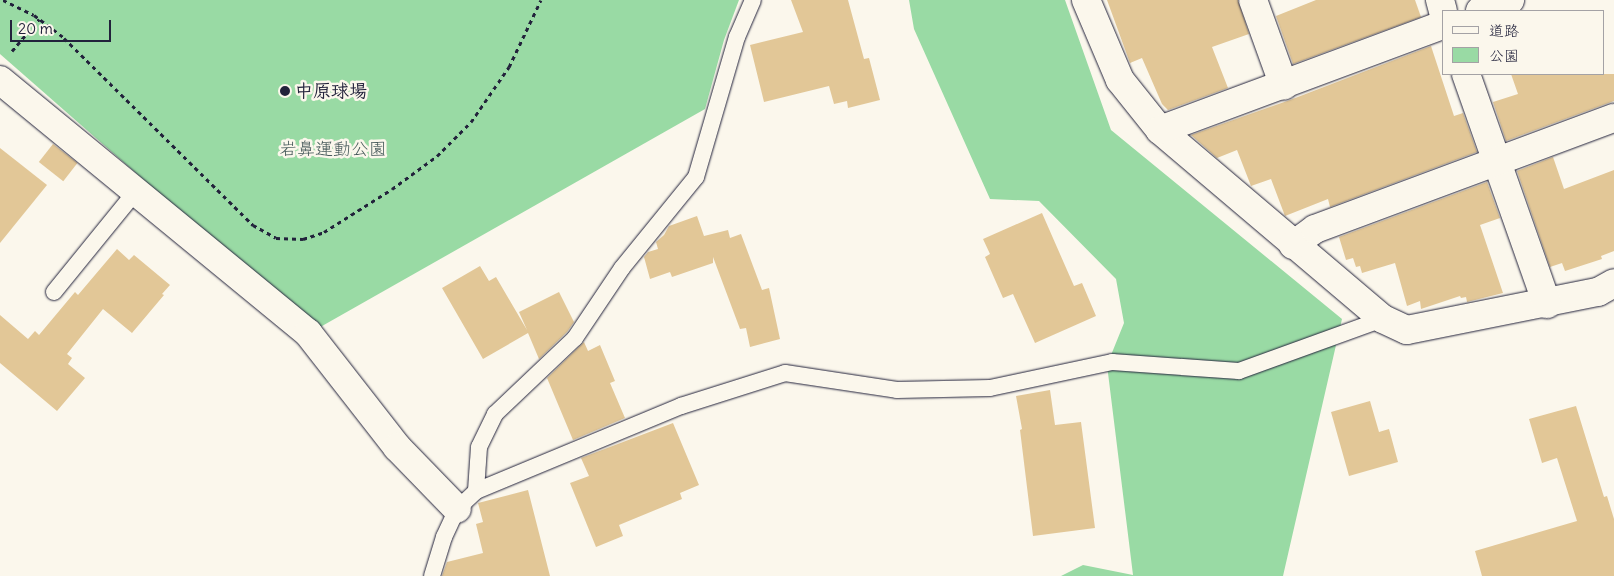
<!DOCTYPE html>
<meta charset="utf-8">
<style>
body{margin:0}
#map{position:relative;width:1614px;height:576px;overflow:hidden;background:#fbf7ec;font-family:Delius,"Klee One",sans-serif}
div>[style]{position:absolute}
.green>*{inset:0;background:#99daa4}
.building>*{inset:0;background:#e2c797;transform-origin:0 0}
.path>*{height:3px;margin-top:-1.5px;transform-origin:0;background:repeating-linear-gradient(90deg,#22223b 0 4px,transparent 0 8px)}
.roads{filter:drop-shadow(0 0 1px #22223b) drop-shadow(0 0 1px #22223b)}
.service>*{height:16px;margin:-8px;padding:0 8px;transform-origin:8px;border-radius:8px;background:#fbf7ec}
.minor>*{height:28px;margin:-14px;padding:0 14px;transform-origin:14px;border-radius:14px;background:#fbf7ec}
.dots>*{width:14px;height:14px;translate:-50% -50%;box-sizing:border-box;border:2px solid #fbf7ec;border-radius:50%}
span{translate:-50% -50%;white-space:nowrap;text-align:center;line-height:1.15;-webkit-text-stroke:5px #fbf7ec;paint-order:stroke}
.poi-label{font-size:18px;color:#22223b;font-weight:700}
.left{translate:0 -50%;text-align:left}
.park-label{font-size:18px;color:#46595a}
.legend{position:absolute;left:1442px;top:10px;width:162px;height:65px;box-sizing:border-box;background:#fbf7ec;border:1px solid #a4a2a5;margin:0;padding:6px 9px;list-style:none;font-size:15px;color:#22223b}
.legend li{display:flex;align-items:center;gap:10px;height:25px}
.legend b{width:25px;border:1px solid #a4a2a5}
.scale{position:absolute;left:10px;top:20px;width:101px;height:22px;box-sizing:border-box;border:2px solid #22223b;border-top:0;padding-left:6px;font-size:15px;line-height:18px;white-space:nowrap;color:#22223b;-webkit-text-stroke:4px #fbf7ec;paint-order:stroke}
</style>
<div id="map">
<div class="green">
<i style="clip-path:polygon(0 0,739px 0,724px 40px,705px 109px,315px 330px,0 54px)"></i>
<i style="clip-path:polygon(909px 0,1065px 0,1111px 130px,1342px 319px,1283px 576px,1061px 576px,1083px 565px,1133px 575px,1107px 365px,1124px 323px,1116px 279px,1039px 201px,990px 199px,914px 29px)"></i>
</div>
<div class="building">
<i style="clip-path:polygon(791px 0,848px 0,864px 59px,869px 58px,880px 100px,848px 108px,847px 101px,834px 104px,829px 86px,764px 102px,750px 45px,803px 32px)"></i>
<i style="clip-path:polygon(1107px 0,1238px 0,1249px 34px,1212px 47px,1228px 88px,1168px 110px,1162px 104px,1142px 58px,1130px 63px)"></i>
<i style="clip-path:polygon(1316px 0,1415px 0,1421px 17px,1293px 64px,1276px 16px)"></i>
<i style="clip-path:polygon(1431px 46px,1454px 116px,1463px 113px,1477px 152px,1330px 207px,1328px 199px,1285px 216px,1271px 179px,1251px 186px,1237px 150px,1217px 158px,1191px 135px,1290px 100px)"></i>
<i style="clip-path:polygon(1511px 74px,1614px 74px,1614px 101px,1506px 141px,1493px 102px,1518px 94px)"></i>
<i style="left:53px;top:144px;width:31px;height:23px;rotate:38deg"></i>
<i style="clip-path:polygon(0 148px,47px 185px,0 243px)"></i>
<i style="clip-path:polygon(1553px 157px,1564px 189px,1614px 170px,1614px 251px,1601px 256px,1602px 259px,1565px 271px,1562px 263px,1550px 267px,1517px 171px)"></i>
<i style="clip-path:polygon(1487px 182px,1500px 218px,1480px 225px,1503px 293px,1467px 302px,1466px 297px,1461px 298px,1460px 296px,1421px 309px,1420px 301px,1407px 306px,1395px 263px,1362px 273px,1360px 266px,1356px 267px,1353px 258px,1346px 260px,1339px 237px)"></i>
<i style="clip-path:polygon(1042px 213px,1074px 286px,1082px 283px,1096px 316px,1035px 343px,1013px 294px,1003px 298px,985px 257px,990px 254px,983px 239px)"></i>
<i style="clip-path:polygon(697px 216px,704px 236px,728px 230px,730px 238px,741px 234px,762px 290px,769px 288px,780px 339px,750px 347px,746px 328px,740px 329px,713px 257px,713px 263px,672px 277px,670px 272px,650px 279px,644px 257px,648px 252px,658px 249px,656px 242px,664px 235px,669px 226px)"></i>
<i style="clip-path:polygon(117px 249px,129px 260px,134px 255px,170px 285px,162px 294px,164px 295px,132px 333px,103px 309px,67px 354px,72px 358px,68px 364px,85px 378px,57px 411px,0 363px,0 315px,28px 339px,35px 331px,39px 335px,75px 292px,78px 295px)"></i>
<i style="clip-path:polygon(480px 266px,489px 281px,496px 277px,527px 330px,519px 312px,559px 292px,574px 322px,567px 332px,539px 359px,528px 333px,483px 359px,442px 288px)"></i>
<i style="clip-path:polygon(584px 342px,588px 351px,600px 345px,615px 381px,610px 383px,625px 418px,573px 440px,547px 378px)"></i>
<i style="clip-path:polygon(1050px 390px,1055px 425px,1081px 422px,1095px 528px,1033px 536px,1020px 430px,1022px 429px,1016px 396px)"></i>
<i style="clip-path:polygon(1370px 401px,1379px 432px,1389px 429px,1398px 462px,1349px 476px,1331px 412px)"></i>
<i style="clip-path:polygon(1576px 406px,1604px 497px,1607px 496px,1614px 519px,1614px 576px,1482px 576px,1475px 551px,1577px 521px,1557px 458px,1542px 463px,1529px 419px)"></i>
<i style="clip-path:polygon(673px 423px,699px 485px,680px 493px,682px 499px,619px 525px,623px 536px,596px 547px,570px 483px,589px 476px,581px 458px)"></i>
<i style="clip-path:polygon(528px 490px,550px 576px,442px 576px,447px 562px,483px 553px,476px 524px,483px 522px,478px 503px)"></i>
</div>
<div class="path">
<i style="left:3px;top:0;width:34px;rotate:26deg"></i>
<i style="left:34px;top:15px;width:38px;rotate:37deg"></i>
<i style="left:64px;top:38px;width:266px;rotate:44.7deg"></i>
<i style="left:253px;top:225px;width:26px;rotate:29deg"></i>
<i style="left:276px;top:238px;width:27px;rotate:2deg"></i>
<i style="left:303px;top:239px;width:22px;rotate:-18deg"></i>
<i style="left:324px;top:232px;width:80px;rotate:-32.3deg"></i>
<i style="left:392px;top:189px;width:56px;rotate:-36.3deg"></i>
<i style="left:437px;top:156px;width:48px;rotate:-45deg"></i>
<i style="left:471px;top:122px;width:67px;rotate:-55.4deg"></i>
<i style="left:509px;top:67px;width:74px;rotate:-64.5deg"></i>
<i style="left:12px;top:51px;width:42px;rotate:-49.8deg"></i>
</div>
<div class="roads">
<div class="service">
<i style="left:54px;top:292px;width:130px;rotate:-50.9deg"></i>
<i style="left:476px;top:491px;width:44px;rotate:-86.1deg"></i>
<i style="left:479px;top:447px;width:37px;rotate:-64deg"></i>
<i style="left:495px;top:414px;width:110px;rotate:-43.5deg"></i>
<i style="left:575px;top:338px;width:84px;rotate:-56.1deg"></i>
<i style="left:622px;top:268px;width:117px;rotate:-50.9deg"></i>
<i style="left:696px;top:177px;width:146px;rotate:-73.7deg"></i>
<i style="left:737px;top:37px;width:40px;rotate:-66.6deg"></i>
<i style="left:432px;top:576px;width:41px;rotate:-72.9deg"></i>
<i style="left:444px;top:537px;width:31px;rotate:-65deg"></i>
<i style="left:457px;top:509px;width:26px;rotate:-43deg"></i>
<i style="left:476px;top:491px;width:222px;rotate:-22.5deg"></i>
<i style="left:681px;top:406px;width:109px;rotate:-17.6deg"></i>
<i style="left:785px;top:373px;width:113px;rotate:8.6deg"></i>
<i style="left:897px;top:390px;width:93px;rotate:-1.2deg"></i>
<i style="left:990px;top:388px;width:125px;rotate:-12deg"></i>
<i style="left:1112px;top:362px;width:127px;rotate:4.1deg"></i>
<i style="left:1239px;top:371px;width:153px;rotate:-19.9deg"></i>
</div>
<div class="minor">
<i style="left:1086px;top:0;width:87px;rotate:67deg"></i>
<i style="left:1120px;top:80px;width:64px;rotate:51.3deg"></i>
<i style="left:1160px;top:130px;width:292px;rotate:40.3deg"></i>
<i style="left:1383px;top:319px;width:26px;rotate:25deg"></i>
<i style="left:1407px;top:330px;width:195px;rotate:-11.3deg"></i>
<i style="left:1598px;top:292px;width:18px;rotate:-29deg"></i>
<i style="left:1253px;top:0;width:91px;rotate:70.2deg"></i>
<i style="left:1440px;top:0;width:11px;rotate:75deg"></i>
<i style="left:1480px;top:11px;width:32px;rotate:-20deg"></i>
<i style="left:1466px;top:74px;width:244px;rotate:70.6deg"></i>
<i style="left:0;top:80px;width:399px;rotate:39.4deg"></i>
<i style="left:308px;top:333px;width:145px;rotate:52deg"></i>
<i style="left:397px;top:447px;width:86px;rotate:45.9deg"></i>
<i style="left:1160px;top:130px;width:302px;rotate:-20.4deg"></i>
<i style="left:1293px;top:245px;width:27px;rotate:-36deg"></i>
<i style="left:1315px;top:229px;width:319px;rotate:-20.4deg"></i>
</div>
</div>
<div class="dots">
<i style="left:285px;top:91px;background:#22223b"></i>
</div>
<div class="poi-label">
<span class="left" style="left:295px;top:91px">中原球場</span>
</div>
<div class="park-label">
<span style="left:333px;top:149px">岩鼻運動公園</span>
</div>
<ul class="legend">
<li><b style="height:6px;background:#fbf7ec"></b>道路</li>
<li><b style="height:14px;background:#99daa4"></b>公園</li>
</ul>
<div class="scale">20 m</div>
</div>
